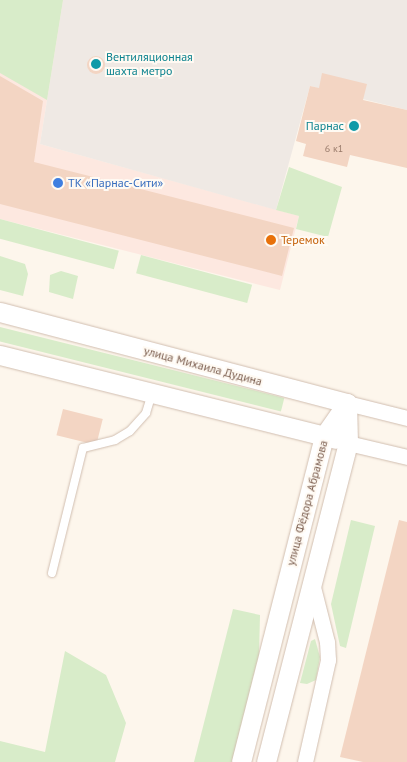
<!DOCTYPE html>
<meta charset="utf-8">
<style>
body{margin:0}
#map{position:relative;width:407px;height:762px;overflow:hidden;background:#fdf6ec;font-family:"PT Sans",sans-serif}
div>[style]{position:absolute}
.commercial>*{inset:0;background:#fde8e0}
.industrial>*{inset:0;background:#efe9e4}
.green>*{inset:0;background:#d8ecc9;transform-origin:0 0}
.building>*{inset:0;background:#f3d5c3;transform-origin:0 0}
.round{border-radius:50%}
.roads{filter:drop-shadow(0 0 1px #d1beb0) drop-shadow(0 0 1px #d1beb0)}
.service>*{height:8px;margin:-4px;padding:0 4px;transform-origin:4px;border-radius:4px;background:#fff}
.minor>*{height:15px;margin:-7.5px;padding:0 7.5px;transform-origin:7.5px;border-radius:7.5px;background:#fff}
.tertiary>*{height:19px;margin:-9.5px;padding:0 9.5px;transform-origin:9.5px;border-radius:9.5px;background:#fff}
.dots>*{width:14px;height:14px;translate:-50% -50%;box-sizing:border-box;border:2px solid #fffaf3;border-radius:50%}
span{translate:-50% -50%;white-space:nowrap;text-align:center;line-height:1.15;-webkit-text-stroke:4px #fffaf3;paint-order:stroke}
.number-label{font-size:10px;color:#987a6a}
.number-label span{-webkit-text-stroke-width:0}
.culture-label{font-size:12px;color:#0d838f}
.left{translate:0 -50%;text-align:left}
.right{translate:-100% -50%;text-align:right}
.shop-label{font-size:12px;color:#366cbe}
.food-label{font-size:12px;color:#c56008}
.street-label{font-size:12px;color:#7a5c4d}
</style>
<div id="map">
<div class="commercial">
<i style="clip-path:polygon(0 0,63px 0,40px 144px,299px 216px,280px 290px,0 219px)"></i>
</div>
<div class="industrial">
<i style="clip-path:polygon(63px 0,407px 0,407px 110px,310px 86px,276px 210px,40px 144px)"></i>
</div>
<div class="green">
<i style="clip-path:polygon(0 0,63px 0,47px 100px,0 73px)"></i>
<i style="clip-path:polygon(289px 167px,342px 187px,328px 237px,296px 229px,299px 216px,276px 210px)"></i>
<i style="left:0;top:219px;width:123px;height:19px;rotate:15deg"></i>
<i style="left:141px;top:255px;width:115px;height:19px;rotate:15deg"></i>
<i style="clip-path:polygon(0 256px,25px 264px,28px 274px,23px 296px,0 290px)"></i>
<i style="clip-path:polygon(61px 271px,78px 276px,73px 299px,49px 292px,50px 275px)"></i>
<i style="left:0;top:327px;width:293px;height:14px;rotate:14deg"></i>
<i style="clip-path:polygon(351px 520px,375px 526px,346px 648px,340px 646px,331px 604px)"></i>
<i style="clip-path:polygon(233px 609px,260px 615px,259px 655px,232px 762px,194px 762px)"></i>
<i style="clip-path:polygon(315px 639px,320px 657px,316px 680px,307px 684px,300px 683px,311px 641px)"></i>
<i style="clip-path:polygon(65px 651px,106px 675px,126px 723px,115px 762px,0 762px,0 741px,45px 752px)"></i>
</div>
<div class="building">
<i class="round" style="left:87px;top:56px;width:18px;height:18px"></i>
<i style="clip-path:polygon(322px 73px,367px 84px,363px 100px,407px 110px,407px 168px,350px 155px,347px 167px,303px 156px,306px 144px,296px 141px,310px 86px,319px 88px)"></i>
<i style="clip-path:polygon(0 76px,43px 101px,34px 162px,294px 228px,282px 276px,0 204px)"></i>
<i style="left:63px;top:409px;width:41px;height:27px;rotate:14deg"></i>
<i style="clip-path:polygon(399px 520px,407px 522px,407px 762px,363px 762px,340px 757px)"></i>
</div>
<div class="roads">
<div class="service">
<i style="left:52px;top:573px;width:129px;rotate:-76.1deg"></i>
<i style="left:83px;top:448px;width:33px;rotate:-14deg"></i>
<i style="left:115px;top:440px;width:17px;rotate:-31deg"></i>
<i style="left:130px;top:431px;width:24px;rotate:-48deg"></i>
<i style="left:146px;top:413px;width:21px;rotate:-73deg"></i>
</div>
<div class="minor">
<i style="left:347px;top:403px;width:62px;rotate:14deg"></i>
<i style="left:348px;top:443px;width:61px;rotate:13.3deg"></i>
<i style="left:305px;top:762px;width:105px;rotate:-77.3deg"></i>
<i style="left:328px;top:660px;width:18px;rotate:-93deg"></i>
<i style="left:327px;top:642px;width:61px;rotate:-104.3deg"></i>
</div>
<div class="tertiary">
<i style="left:0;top:312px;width:359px;rotate:14.7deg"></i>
<i style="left:0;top:355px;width:346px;rotate:14deg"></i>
<i style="left:241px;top:762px;width:336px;rotate:-75.7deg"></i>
<i style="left:324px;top:436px;width:40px;rotate:-55.1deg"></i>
<i style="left:266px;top:762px;width:329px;rotate:-75.6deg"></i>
<i style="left:348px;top:443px;width:40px;rotate:-91.4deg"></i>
</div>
</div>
<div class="dots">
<i style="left:96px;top:64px;background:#0f9aa8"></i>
<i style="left:354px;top:126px;background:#0f9aa8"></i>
<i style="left:58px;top:183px;background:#3f7fe0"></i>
<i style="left:271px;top:240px;background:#e8710a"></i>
</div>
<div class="number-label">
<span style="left:334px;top:149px">6 к1</span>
</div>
<div class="culture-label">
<span class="left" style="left:106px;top:64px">Вентиляционная<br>шахта метро</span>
<span class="right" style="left:344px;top:126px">Парнас</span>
</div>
<div class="shop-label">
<span class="left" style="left:68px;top:183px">ТК «Парнас-Сити»</span>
</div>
<div class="food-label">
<span class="left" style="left:281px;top:240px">Теремок</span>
</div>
<div class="street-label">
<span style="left:203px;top:366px;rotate:15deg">улица Михаила Дудина</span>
<span style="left:307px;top:503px;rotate:-75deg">улица Фёдора Абрамова</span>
</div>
</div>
